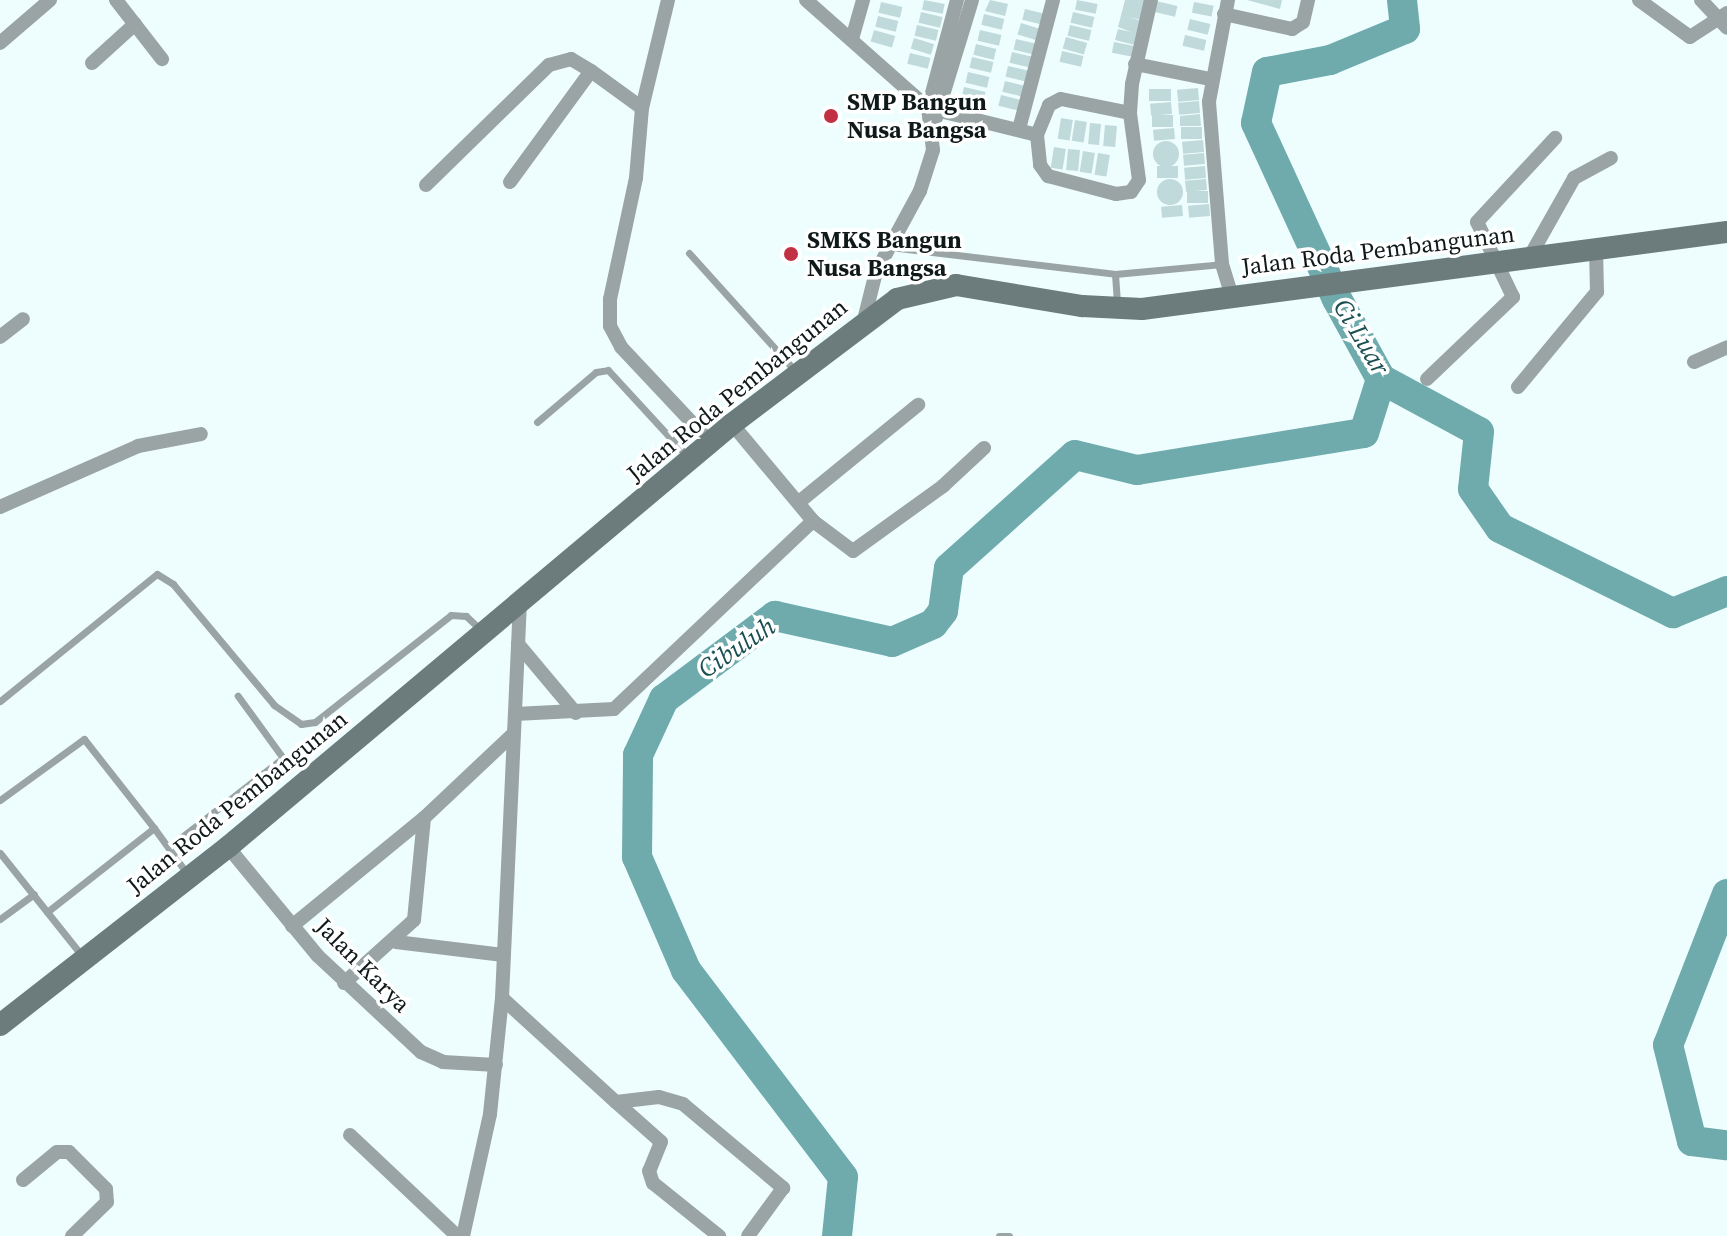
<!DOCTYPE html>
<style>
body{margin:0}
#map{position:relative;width:1727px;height:1236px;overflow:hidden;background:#eefefe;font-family:"Source Serif 4",serif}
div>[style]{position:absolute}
.river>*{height:30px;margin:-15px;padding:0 15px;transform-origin:15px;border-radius:15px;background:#6fabad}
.building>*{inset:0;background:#c0d9da;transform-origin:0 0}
.round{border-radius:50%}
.lane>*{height:7px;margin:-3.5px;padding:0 3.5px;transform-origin:3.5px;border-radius:3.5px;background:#9aa4a5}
.street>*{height:14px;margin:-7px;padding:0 7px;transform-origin:7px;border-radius:7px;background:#9aa4a5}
.secondary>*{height:22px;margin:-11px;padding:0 11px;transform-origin:11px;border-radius:11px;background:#6c7c7c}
.dots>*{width:22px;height:22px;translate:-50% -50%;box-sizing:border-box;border:4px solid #fff;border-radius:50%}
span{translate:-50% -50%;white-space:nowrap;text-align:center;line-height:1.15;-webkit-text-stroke:7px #fff;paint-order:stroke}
.poi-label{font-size:24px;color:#101919;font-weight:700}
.left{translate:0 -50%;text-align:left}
.street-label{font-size:24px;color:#101919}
.water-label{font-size:26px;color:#1a4f52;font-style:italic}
</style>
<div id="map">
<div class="river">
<i style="left:1402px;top:0;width:29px;rotate:84deg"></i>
<i style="left:1405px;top:29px;width:81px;rotate:157.5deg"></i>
<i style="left:1330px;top:60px;width:64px;rotate:169.2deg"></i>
<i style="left:1267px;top:72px;width:52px;rotate:102.2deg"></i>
<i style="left:1256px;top:123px;width:194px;rotate:65.3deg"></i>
<i style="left:1337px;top:299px;width:91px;rotate:61.2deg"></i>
<i style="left:1381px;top:379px;width:111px;rotate:28.4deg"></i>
<i style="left:1479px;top:432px;width:57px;rotate:96deg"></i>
<i style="left:1473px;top:489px;width:47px;rotate:55.3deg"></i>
<i style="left:1500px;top:528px;width:193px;rotate:26.2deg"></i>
<i style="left:1673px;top:613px;width:58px;rotate:-22.2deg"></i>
<i style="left:1727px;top:894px;width:162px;rotate:111.3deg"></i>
<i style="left:1668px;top:1045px;width:99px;rotate:76deg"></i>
<i style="left:1692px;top:1141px;width:35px;rotate:7deg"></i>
<i style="left:837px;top:1236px;width:59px;rotate:-84.2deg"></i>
<i style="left:843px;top:1177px;width:260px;rotate:-127.2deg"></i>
<i style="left:686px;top:970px;width:123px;rotate:-113.4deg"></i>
<i style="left:637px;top:857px;width:102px;rotate:-89.4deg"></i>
<i style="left:638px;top:755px;width:62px;rotate:-65.1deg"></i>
<i style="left:664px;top:699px;width:139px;rotate:-36.8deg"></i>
<i style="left:775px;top:616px;width:120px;rotate:12.5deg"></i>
<i style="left:892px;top:642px;width:45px;rotate:-23.7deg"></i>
<i style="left:933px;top:624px;width:16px;rotate:-52deg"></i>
<i style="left:943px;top:611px;width:43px;rotate:-82.1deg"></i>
<i style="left:949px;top:568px;width:169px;rotate:-41.9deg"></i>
<i style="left:1075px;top:455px;width:64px;rotate:13.6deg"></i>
<i style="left:1137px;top:470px;width:230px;rotate:-9.3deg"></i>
<i style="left:1364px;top:433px;width:57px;rotate:-72.5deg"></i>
</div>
<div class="building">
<i style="left:924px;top:0;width:21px;height:10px;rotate:11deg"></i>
<i style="clip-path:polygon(990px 0,1008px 4px,1005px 16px,985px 11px)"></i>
<i style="left:1077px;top:0;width:21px;height:10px;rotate:11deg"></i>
<i style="clip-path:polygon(1125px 0,1147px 0,1141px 20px,1129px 17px,1141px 21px,1135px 45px,1115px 40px,1118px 29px,1131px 32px,1118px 27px)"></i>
<i style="clip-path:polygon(1247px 0,1282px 0,1280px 9px)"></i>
<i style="left:1156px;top:1px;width:22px;height:11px;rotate:13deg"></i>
<i style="left:881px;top:2px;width:22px;height:11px;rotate:13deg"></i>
<i style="left:1194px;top:2px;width:20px;height:11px;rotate:11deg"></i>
<i style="left:1025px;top:9px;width:21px;height:11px;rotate:14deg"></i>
<i style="left:921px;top:12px;width:22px;height:11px;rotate:13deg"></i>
<i style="left:1073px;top:12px;width:22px;height:11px;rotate:13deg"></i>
<i style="left:984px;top:14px;width:21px;height:11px;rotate:14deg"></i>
<i style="left:878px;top:16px;width:21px;height:11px;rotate:14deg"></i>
<i style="left:1190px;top:19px;width:21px;height:11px;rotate:14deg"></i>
<i style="left:1021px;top:23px;width:21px;height:12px;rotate:17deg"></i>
<i style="left:917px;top:25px;width:22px;height:11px;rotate:13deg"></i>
<i style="left:1070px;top:25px;width:22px;height:11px;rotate:13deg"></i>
<i style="left:874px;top:30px;width:22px;height:12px;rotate:16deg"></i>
<i style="left:980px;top:30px;width:22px;height:11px;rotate:13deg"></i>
<i style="left:1185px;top:35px;width:22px;height:11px;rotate:13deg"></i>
<i style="left:1066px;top:37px;width:22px;height:12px;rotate:16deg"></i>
<i style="left:914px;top:38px;width:21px;height:11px;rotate:17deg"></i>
<i style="left:1016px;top:39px;width:22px;height:11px;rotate:13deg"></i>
<i style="left:1114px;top:42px;width:21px;height:11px;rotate:11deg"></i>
<i style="left:976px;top:44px;width:21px;height:11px;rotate:14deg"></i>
<i style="left:1062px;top:51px;width:22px;height:11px;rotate:13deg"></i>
<i style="left:1012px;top:52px;width:22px;height:11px;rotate:13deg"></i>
<i style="left:910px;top:53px;width:21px;height:11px;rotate:14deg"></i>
<i style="left:972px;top:57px;width:22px;height:11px;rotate:13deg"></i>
<i style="left:1008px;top:66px;width:22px;height:11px;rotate:13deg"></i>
<i style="left:968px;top:72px;width:22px;height:11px;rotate:13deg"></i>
<i style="left:1005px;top:81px;width:21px;height:11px;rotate:14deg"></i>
<i style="left:964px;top:87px;width:22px;height:11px;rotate:13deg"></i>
<i style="left:1198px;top:88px;width:12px;height:21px;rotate:85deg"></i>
<i style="left:1171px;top:89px;width:12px;height:22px;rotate:90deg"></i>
<i style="left:1001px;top:95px;width:21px;height:11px;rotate:14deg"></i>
<i style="left:1199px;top:101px;width:12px;height:21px;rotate:85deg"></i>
<i style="left:1171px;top:102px;width:12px;height:21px;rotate:85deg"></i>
<i style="clip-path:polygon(1200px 114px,1201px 126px,1180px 126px,1180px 116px)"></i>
<i style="left:1173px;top:115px;width:12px;height:21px;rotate:90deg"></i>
<i style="left:1061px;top:118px;width:12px;height:21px;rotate:9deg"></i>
<i style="left:1075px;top:120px;width:12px;height:21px;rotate:9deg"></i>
<i style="left:1090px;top:123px;width:11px;height:21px;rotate:5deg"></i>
<i style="left:1105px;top:125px;width:12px;height:21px;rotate:5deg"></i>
<i style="left:1202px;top:127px;width:12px;height:21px;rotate:90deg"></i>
<i style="left:1174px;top:128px;width:11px;height:21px;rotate:85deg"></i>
<i style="left:1203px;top:140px;width:12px;height:21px;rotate:85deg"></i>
<i class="round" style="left:1153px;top:141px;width:26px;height:26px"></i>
<i style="left:1054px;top:147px;width:12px;height:21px;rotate:9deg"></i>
<i style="left:1068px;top:149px;width:12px;height:21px;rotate:5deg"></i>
<i style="left:1083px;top:151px;width:12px;height:21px;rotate:9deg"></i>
<i style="left:1098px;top:153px;width:12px;height:22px;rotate:9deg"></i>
<i style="left:1204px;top:153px;width:11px;height:21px;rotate:85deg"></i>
<i style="left:1178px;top:166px;width:12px;height:21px;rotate:90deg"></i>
<i style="left:1205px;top:166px;width:12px;height:21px;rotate:85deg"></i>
<i style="left:1206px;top:179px;width:11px;height:21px;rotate:85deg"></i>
<i class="round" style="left:1157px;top:179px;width:26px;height:26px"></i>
<i style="left:1208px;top:191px;width:12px;height:21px;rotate:90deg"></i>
<i style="left:1209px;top:204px;width:12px;height:21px;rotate:85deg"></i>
<i style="left:1182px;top:205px;width:11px;height:21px;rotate:85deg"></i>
</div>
<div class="lane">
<i style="left:890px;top:247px;width:227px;rotate:6.8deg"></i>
<i style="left:1115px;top:274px;width:107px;rotate:-5.3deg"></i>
<i style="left:689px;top:253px;width:160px;rotate:48deg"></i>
<i style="left:1115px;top:274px;width:30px;rotate:86deg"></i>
<i style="left:537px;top:422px;width:77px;rotate:-40.3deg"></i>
<i style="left:596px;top:372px;width:12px;rotate:-9deg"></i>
<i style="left:608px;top:370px;width:120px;rotate:47.4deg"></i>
<i style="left:0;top:701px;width:202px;rotate:-39deg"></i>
<i style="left:157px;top:574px;width:19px;rotate:32deg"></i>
<i style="left:173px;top:584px;width:158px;rotate:50.1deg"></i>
<i style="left:274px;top:705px;width:33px;rotate:35deg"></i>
<i style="left:301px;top:724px;width:14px;rotate:-8deg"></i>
<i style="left:315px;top:722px;width:173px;rotate:-38.2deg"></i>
<i style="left:451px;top:615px;width:15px;rotate:4deg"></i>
<i style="left:466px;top:616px;width:19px;rotate:43deg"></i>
<i style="left:0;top:800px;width:104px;rotate:-36deg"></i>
<i style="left:84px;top:739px;width:113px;rotate:51.8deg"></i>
<i style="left:154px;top:828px;width:136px;rotate:141.9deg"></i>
<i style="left:154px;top:828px;width:58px;rotate:54.1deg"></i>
<i style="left:169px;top:847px;width:145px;rotate:-38deg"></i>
<i style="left:283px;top:758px;width:77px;rotate:-126deg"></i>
<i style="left:0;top:853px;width:133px;rotate:51.4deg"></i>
<i style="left:0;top:919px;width:42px;rotate:-36.3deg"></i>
<i style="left:999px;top:1236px;width:10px"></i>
</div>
<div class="street">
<i style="left:116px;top:0;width:75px;rotate:52.1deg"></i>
<i style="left:668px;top:0;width:111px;rotate:103.5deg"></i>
<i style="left:642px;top:108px;width:70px;rotate:94.9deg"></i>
<i style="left:636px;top:178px;width:124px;rotate:102.1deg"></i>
<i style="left:610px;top:299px;width:27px;rotate:90deg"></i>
<i style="left:610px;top:326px;width:24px;rotate:62deg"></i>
<i style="left:621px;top:347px;width:132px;rotate:46.8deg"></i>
<i style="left:806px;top:0;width:163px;rotate:41.5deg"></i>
<i style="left:928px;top:108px;width:112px;rotate:13.9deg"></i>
<i style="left:1037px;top:135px;width:30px;rotate:84deg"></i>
<i style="left:1040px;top:165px;width:14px;rotate:54deg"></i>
<i style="left:1048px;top:176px;width:70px;rotate:14.8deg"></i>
<i style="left:1116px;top:194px;width:15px;rotate:-8deg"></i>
<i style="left:1131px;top:192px;width:14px;rotate:-56deg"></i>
<i style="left:1139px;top:180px;width:68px;rotate:-97.7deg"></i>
<i style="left:1130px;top:113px;width:29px;rotate:-86deg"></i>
<i style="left:1132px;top:84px;width:86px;rotate:-77.3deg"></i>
<i style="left:1228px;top:0;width:104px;rotate:100.6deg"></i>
<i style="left:1209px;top:102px;width:163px;rotate:85.4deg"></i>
<i style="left:1222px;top:264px;width:31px;rotate:73deg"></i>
<i style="left:1639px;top:0;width:63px;rotate:36deg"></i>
<i style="left:1690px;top:37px;width:44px;rotate:-33deg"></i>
<i style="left:1701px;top:0;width:38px;rotate:47deg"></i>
<i style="left:1224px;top:14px;width:70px;rotate:12.4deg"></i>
<i style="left:1292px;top:29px;width:13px;rotate:-32deg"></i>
<i style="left:1303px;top:22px;width:23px;rotate:-77deg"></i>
<i style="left:852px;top:39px;width:41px;rotate:-74.2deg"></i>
<i style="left:0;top:43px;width:66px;rotate:-40.7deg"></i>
<i style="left:92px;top:63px;width:58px;rotate:-42.2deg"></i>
<i style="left:1135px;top:64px;width:76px;rotate:11.3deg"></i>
<i style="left:936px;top:118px;width:123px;rotate:-73deg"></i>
<i style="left:1019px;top:129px;width:133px;rotate:-75.2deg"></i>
<i style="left:1037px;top:135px;width:32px;rotate:-68deg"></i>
<i style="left:1049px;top:105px;width:13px;rotate:-27deg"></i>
<i style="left:1061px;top:99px;width:70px;rotate:11.5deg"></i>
<i style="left:510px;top:182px;width:137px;rotate:-53.9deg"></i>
<i style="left:591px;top:71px;width:63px;rotate:36deg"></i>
<i style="left:426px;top:185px;width:172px;rotate:-44.3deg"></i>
<i style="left:549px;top:65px;width:23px;rotate:-15deg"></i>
<i style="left:571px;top:59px;width:23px;rotate:31deg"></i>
<i style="left:1529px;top:258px;width:92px;rotate:-60.6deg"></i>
<i style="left:1574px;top:178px;width:42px;rotate:-28.4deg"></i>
<i style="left:864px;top:320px;width:49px;rotate:-76deg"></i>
<i style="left:876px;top:272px;width:92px;rotate:-61.5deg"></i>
<i style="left:920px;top:191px;width:43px;rotate:-72.4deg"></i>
<i style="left:933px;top:150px;width:42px;rotate:-96.8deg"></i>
<i style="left:928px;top:108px;width:112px;rotate:-75deg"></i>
<i style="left:0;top:337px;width:29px;rotate:-38deg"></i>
<i style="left:1694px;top:362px;width:36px;rotate:-24deg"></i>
<i style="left:1427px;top:379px;width:119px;rotate:-43.6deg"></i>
<i style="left:1513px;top:297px;width:83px;rotate:-115.6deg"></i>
<i style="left:1477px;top:222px;width:115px;rotate:-47.1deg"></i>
<i style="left:1518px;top:387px;width:124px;rotate:-50.3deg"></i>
<i style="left:1597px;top:292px;width:43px;rotate:-91.3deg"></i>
<i style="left:732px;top:424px;width:126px;rotate:50.1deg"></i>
<i style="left:813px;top:521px;width:50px;rotate:36.9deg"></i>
<i style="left:853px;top:551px;width:111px;rotate:-35.8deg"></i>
<i style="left:943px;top:486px;width:56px;rotate:-42.8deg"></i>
<i style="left:799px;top:502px;width:154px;rotate:-39.2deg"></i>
<i style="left:0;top:507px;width:151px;rotate:-23.8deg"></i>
<i style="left:138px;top:446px;width:64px;rotate:-10.8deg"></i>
<i style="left:518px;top:644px;width:90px;rotate:50deg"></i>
<i style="left:515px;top:714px;width:99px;rotate:-2.9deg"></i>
<i style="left:614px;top:709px;width:274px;rotate:-43.4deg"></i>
<i style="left:228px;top:847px;width:141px;rotate:50.5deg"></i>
<i style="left:318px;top:956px;width:141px;rotate:43deg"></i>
<i style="left:421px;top:1052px;width:24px;rotate:24deg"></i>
<i style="left:443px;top:1062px;width:53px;rotate:3.2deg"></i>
<i style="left:292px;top:926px;width:171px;rotate:-39.3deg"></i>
<i style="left:424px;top:818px;width:122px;rotate:-43.3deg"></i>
<i style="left:396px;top:942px;width:108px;rotate:6.9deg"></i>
<i style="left:344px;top:983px;width:94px;rotate:-42deg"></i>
<i style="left:414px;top:920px;width:102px;rotate:-84.4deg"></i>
<i style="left:502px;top:998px;width:154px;rotate:42.4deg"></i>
<i style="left:616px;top:1102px;width:43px;rotate:-6.6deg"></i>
<i style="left:659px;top:1097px;width:25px;rotate:16deg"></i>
<i style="left:683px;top:1104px;width:131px;rotate:40deg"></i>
<i style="left:783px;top:1188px;width:59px;rotate:126.1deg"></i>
<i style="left:616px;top:1102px;width:60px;rotate:41.6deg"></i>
<i style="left:661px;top:1142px;width:31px;rotate:112deg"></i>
<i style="left:649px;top:1171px;width:13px;rotate:72deg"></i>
<i style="left:653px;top:1183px;width:85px;rotate:38.8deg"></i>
<i style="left:350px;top:1135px;width:147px;rotate:43.3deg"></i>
<i style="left:23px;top:1180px;width:44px;rotate:-39.5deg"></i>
<i style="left:57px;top:1152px;width:12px"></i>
<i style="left:69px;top:1152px;width:52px;rotate:45deg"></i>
<i style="left:106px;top:1189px;width:13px;rotate:86deg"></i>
<i style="left:107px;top:1202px;width:49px;rotate:135.8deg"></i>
<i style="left:463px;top:1236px;width:125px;rotate:-77.5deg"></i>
<i style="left:490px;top:1114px;width:117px;rotate:-84.1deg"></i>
<i style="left:502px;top:998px;width:399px;rotate:-87.4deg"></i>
</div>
<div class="secondary">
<i style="left:0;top:1025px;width:289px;rotate:-38deg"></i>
<i style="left:228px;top:847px;width:658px;rotate:-40.01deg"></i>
<i style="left:732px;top:424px;width:207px;rotate:-37.1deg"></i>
<i style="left:897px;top:299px;width:61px;rotate:-13.3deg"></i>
<i style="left:956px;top:285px;width:128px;rotate:9.5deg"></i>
<i style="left:1082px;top:306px;width:60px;rotate:2.9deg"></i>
<i style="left:1142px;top:309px;width:590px;rotate:-7.5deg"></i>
</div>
<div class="dots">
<i style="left:831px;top:116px;background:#c13143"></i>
<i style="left:791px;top:254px;background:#c13143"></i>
</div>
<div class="poi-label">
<span class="left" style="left:847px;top:116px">SMP Bangun<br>Nusa Bangsa</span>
<span class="left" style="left:807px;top:254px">SMKS Bangun<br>Nusa Bangsa</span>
</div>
<div class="street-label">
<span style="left:1378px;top:250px;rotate:-7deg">Jalan Roda Pembangunan</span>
<span style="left:737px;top:390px;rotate:-39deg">Jalan Roda Pembangunan</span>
<span style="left:237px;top:802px;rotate:-39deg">Jalan Roda Pembangunan</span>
<span style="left:363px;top:965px;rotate:45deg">Jalan Karya</span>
</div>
<div class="water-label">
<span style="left:1361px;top:337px;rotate:59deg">Ci Luar</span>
<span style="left:737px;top:648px;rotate:-34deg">Cibuluh</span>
</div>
</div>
